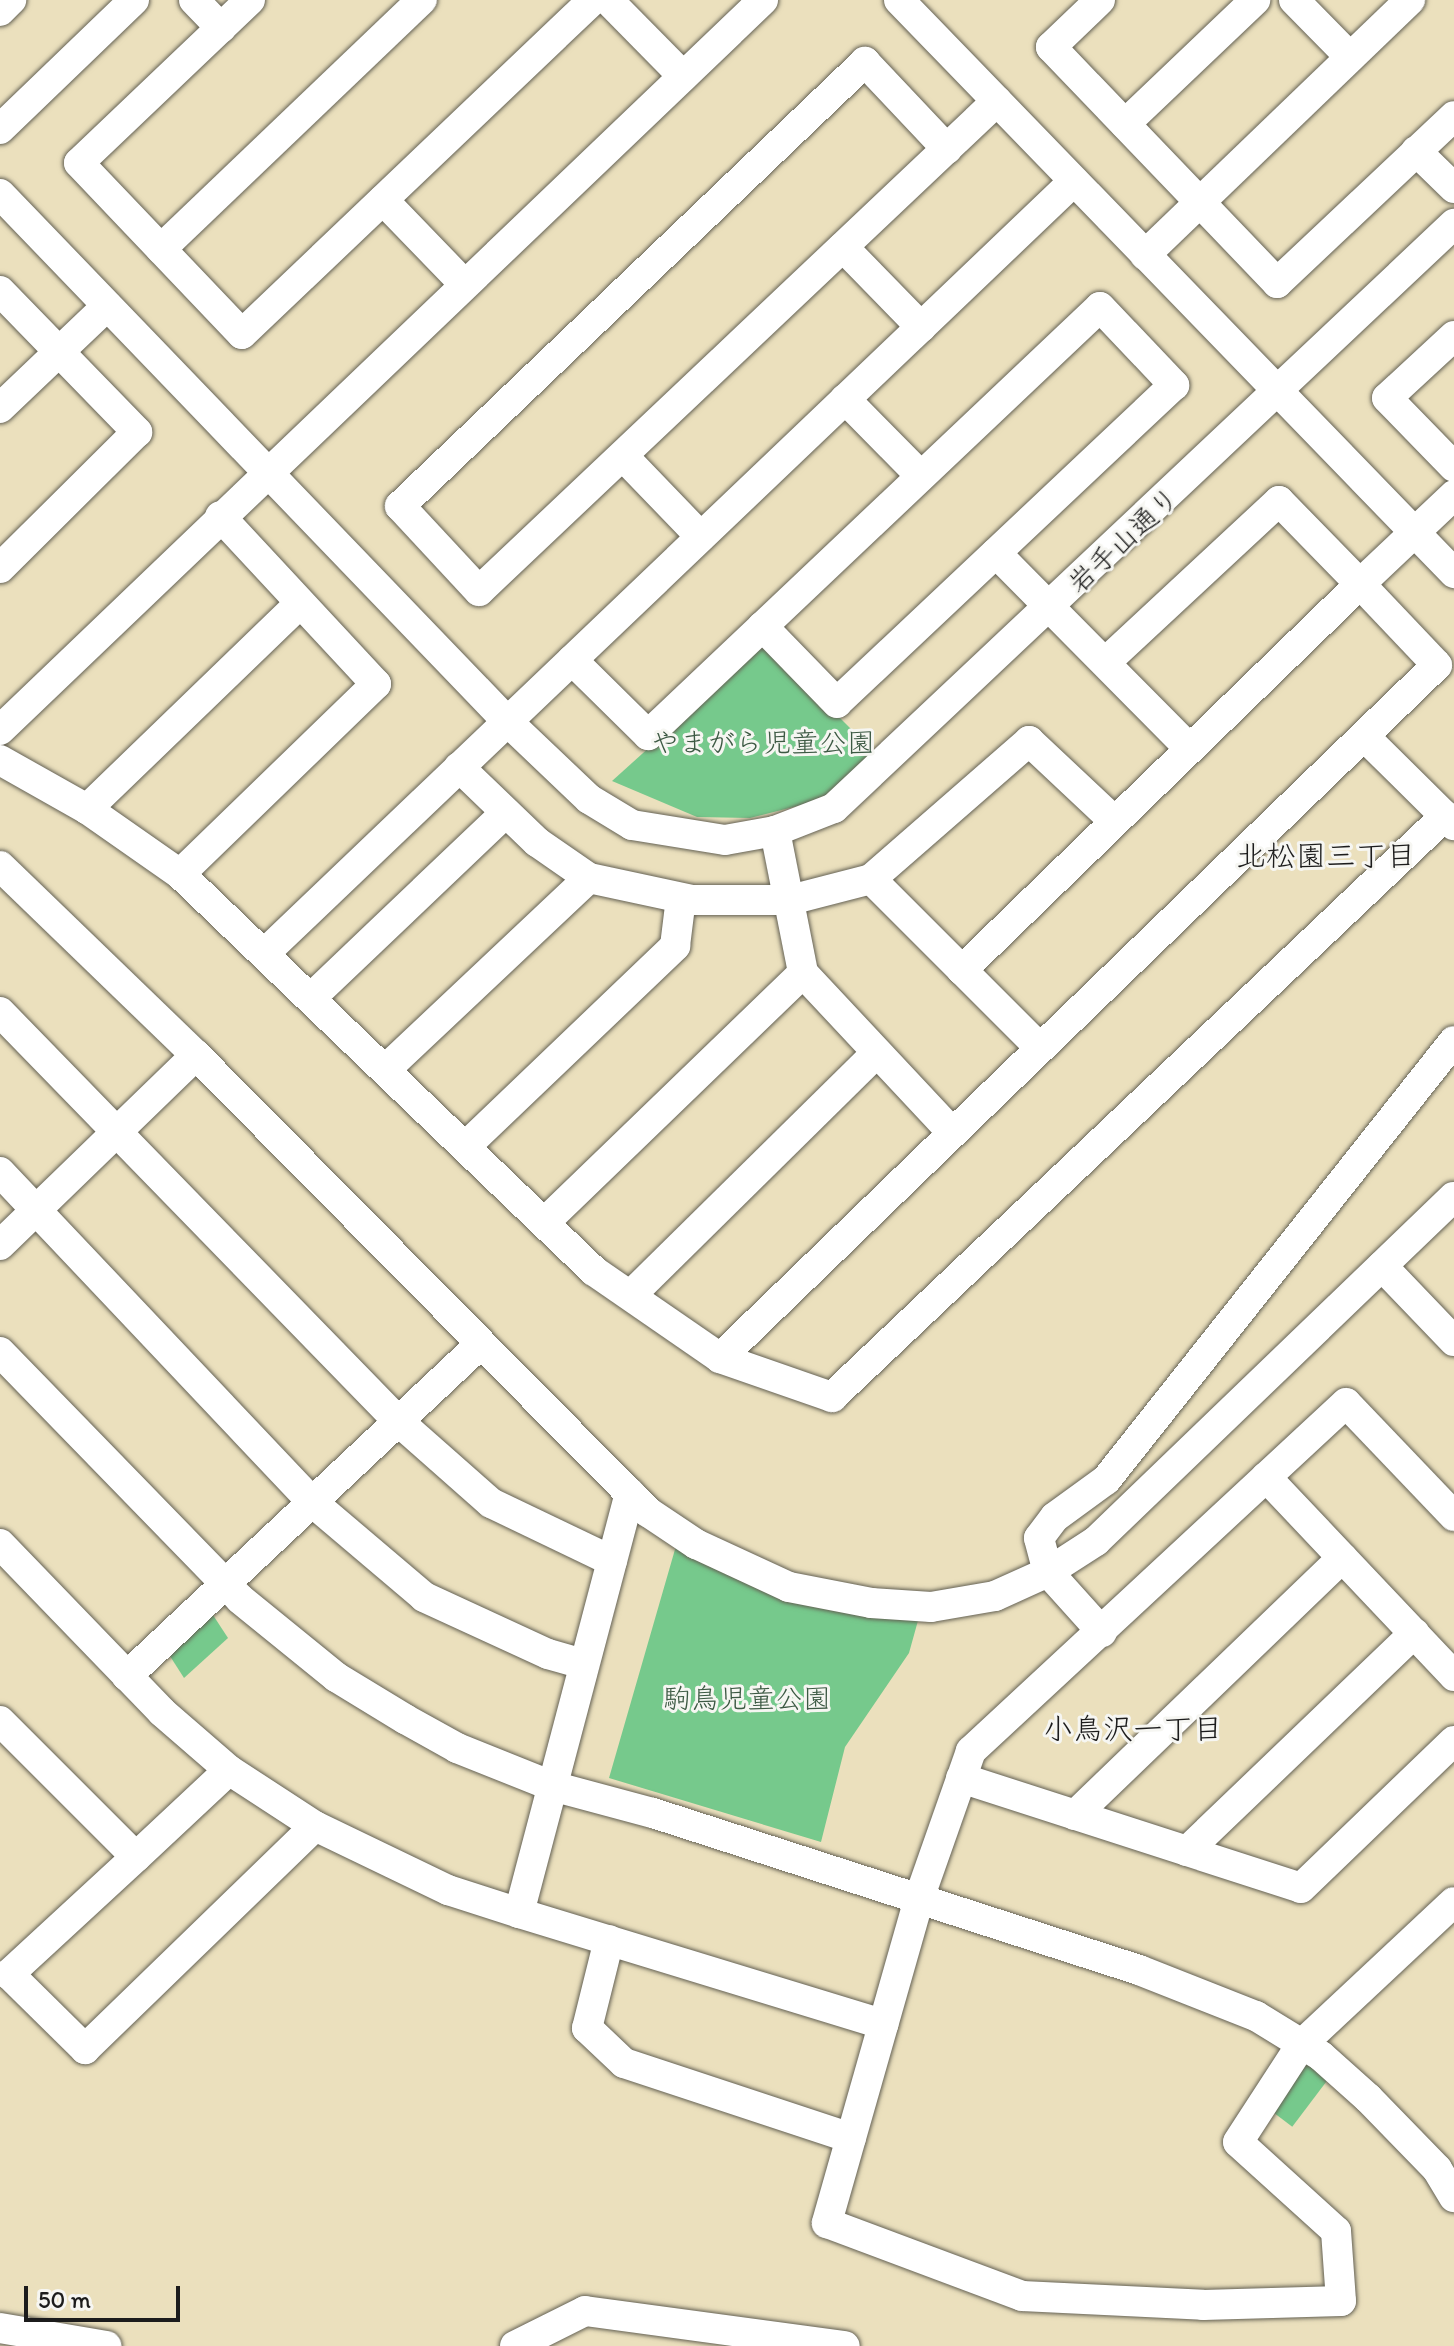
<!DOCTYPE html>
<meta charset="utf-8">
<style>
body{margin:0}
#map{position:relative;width:1454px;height:2346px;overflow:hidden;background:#ebe0bd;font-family:Itim,"Klee One",sans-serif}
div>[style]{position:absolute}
.green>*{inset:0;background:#76c98c;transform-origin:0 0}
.roads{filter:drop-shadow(0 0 2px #646154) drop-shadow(0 0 2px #646154)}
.minor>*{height:30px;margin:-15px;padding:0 15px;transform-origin:15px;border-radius:15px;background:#fff}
span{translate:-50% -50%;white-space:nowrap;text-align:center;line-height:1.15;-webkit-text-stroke:6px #f6f6f2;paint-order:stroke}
.street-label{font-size:28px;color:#1c1c1c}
.park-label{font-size:28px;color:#3c5943}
.neighbourhood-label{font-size:30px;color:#1c1c1c}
.scale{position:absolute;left:24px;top:2286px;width:156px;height:36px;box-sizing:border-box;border:4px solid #1c1c1c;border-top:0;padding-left:10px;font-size:24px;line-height:28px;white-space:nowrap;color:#1c1c1c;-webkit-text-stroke:6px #f6f6f2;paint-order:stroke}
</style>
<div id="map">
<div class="green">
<i style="clip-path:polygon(765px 643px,875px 753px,821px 800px,750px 818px,697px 817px,612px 781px)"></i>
<i style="clip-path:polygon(678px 1539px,919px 1617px,909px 1653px,845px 1747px,821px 1842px,609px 1778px)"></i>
<i style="clip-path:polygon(211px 1612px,228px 1638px,184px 1678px,168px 1653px)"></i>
<i style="left:1307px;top:2064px;width:26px;height:59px;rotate:37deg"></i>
</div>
<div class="roads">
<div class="minor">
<i style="left:194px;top:0;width:39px;rotate:46deg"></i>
<i style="left:250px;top:0;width:236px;rotate:136.4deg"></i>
<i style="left:79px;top:163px;width:236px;rotate:46.4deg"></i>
<i style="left:242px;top:334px;width:485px;rotate:-43.6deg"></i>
<i style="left:608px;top:0;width:107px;rotate:45.4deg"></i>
<i style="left:899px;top:0;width:798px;rotate:45.91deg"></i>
<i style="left:1100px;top:0;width:68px;rotate:136.2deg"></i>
<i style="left:1051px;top:47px;width:327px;rotate:46.2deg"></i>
<i style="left:1277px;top:283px;width:243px;rotate:-43.3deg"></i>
<i style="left:1294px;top:0;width:80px;rotate:45.5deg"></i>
<i style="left:0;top:11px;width:16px;rotate:-45deg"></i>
<i style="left:1125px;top:124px;width:180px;rotate:-43.6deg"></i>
<i style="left:0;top:129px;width:186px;rotate:-43.9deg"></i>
<i style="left:947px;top:149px;width:120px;rotate:-133.3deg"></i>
<i style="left:865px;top:62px;width:643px;rotate:136.32deg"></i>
<i style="left:400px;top:506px;width:116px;rotate:47.1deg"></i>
<i style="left:479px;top:591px;width:713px;rotate:-43.41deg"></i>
<i style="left:1416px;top:151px;width:53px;rotate:44.2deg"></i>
<i style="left:0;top:194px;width:731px;rotate:46.11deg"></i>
<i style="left:507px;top:721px;width:113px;rotate:43.6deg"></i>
<i style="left:589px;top:799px;width:50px;rotate:31.2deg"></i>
<i style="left:632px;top:825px;width:94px;rotate:9.2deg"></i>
<i style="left:725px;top:840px;width:51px;rotate:-10.2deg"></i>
<i style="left:775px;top:831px;width:63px;rotate:-21.3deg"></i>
<i style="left:834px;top:808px;width:852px;rotate:-43.29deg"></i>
<i style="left:383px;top:200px;width:117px;rotate:46deg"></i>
<i style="left:843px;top:247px;width:112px;rotate:45.7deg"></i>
<i style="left:161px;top:249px;width:361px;rotate:-43.7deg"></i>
<i style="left:1145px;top:255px;width:368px;rotate:-43.9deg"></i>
<i style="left:0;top:291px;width:197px;rotate:45.8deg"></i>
<i style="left:137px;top:432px;width:193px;rotate:135.2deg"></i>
<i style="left:1454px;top:336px;width:91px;rotate:137.2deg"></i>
<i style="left:1387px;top:398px;width:96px;rotate:45.8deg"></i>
<i style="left:845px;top:399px;width:108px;rotate:45.4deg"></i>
<i style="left:0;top:408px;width:148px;rotate:-43.6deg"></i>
<i style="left:623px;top:456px;width:112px;rotate:46.1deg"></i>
<i style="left:996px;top:553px;width:274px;rotate:45.3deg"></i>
<i style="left:572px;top:660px;width:107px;rotate:44.6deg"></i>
<i style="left:648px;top:735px;width:622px;rotate:-43.44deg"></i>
<i style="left:1100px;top:307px;width:108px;rotate:46.5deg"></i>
<i style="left:1174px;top:385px;width:463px;rotate:136.7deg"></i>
<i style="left:837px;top:703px;width:107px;rotate:-134.2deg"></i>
<i style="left:0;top:730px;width:1056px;rotate:-43.73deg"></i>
<i style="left:1364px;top:736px;width:127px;rotate:44.7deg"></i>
<i style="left:0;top:760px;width:100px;rotate:29.4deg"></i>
<i style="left:87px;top:809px;width:113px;rotate:35deg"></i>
<i style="left:180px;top:874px;width:574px;rotate:43.8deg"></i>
<i style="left:594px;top:1271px;width:153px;rotate:34.6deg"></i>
<i style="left:720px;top:1358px;width:997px;rotate:-44.02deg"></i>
<i style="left:1437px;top:665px;width:112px;rotate:-133.5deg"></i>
<i style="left:1360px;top:584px;width:129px;rotate:-43.4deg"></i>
<i style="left:459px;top:767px;width:108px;rotate:43.9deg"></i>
<i style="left:537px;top:842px;width:63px;rotate:34.7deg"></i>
<i style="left:589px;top:878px;width:105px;rotate:12.1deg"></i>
<i style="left:692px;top:900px;width:98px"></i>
<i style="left:790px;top:900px;width:84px;rotate:-14.5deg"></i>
<i style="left:871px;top:879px;width:210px;rotate:-41.1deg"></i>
<i style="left:1029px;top:741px;width:115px;rotate:43.2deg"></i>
<i style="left:87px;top:809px;width:296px;rotate:-44deg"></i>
<i style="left:775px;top:831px;width:145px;rotate:78.8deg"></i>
<i style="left:803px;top:973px;width:218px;rotate:46.9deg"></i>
<i style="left:0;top:866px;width:272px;rotate:44deg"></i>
<i style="left:180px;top:874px;width:273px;rotate:-44.1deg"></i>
<i style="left:376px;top:684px;width:229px;rotate:-132.9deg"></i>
<i style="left:871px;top:879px;width:239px;rotate:45deg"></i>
<i style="left:265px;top:953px;width:1118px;rotate:-43.66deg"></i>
<i style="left:962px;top:970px;width:554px;rotate:-44.12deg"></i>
<i style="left:1360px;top:584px;width:116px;rotate:-134.3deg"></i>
<i style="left:1279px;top:501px;width:236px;rotate:137.1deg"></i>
<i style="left:311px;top:998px;width:269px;rotate:-43.6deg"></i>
<i style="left:0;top:1012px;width:571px;rotate:45.78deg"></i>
<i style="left:398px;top:1421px;width:124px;rotate:41.4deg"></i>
<i style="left:491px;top:1503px;width:134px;rotate:25.6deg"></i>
<i style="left:385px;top:1070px;width:280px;rotate:-43.3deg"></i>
<i style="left:465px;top:1147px;width:291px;rotate:-43.7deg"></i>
<i style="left:675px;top:946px;width:48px;rotate:-82.9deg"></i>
<i style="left:0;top:1172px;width:453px;rotate:46.6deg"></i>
<i style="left:311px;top:1501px;width:148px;rotate:40.3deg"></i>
<i style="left:424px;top:1597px;width:136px;rotate:24.7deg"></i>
<i style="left:548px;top:1654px;width:37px;rotate:16deg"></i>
<i style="left:544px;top:1223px;width:360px;rotate:-44deg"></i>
<i style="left:0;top:1245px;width:273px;rotate:-44.1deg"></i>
<i style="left:196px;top:1055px;width:643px;rotate:45.32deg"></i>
<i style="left:648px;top:1512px;width:58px;rotate:33.7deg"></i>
<i style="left:696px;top:1544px;width:102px;rotate:24.8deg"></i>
<i style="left:789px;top:1587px;width:84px;rotate:11deg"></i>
<i style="left:871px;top:1603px;width:60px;rotate:3.8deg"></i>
<i style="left:931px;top:1607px;width:65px;rotate:-9.8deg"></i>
<i style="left:995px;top:1596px;width:58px;rotate:-24.4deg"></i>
<i style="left:1048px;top:1572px;width:57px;rotate:-32.9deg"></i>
<i style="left:1096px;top:1541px;width:496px;rotate:-43.9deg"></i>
<i style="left:1382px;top:1266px;width:104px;rotate:46.2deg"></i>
<i style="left:631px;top:1295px;width:343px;rotate:-44.6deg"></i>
<i style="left:0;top:1352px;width:344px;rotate:45.8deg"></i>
<i style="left:240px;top:1599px;width:124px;rotate:39.1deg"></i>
<i style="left:336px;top:1677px;width:81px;rotate:31.3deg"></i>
<i style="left:405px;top:1719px;width:60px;rotate:29.1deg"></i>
<i style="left:457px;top:1748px;width:102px;rotate:21.8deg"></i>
<i style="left:552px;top:1786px;width:105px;rotate:15deg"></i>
<i style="left:653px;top:1813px;width:511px;rotate:17.9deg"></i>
<i style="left:1139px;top:1970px;width:126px;rotate:21.5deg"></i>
<i style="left:1256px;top:2016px;width:76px;rotate:31.6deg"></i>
<i style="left:1321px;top:2056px;width:63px;rotate:41.8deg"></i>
<i style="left:1368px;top:2098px;width:99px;rotate:45.8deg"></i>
<i style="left:1437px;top:2169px;width:33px;rotate:59deg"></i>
<i style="left:720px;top:1358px;width:119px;rotate:19.2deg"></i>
<i style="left:832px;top:1397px;width:845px;rotate:-43.46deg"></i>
<i style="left:1266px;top:1477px;width:274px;rotate:46.6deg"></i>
<i style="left:1454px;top:1516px;width:156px;rotate:-133.7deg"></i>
<i style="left:1346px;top:1403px;width:512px;rotate:137.14deg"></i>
<i style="left:971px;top:1751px;width:157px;rotate:109.4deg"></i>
<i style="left:919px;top:1899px;width:337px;rotate:105.9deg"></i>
<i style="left:827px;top:2223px;width:208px;rotate:20.5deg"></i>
<i style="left:1022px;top:2296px;width:181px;rotate:2.8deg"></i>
<i style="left:1203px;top:2305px;width:138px;rotate:-1.7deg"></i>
<i style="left:1341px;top:2301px;width:70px;rotate:-94.1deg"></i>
<i style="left:1336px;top:2231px;width:132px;rotate:-137.8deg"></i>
<i style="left:1238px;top:2142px;width:116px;rotate:-57deg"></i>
<i style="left:1301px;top:2045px;width:209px;rotate:-43.1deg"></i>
<i style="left:0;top:1544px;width:233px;rotate:46deg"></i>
<i style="left:162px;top:1712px;width:89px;rotate:40.9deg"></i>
<i style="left:1102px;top:1632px;width:81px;rotate:-132deg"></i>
<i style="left:1048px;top:1572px;width:35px;rotate:-105deg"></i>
<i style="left:1039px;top:1538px;width:26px;rotate:-53deg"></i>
<i style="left:1055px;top:1517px;width:63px;rotate:-36deg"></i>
<i style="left:1106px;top:1480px;width:560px;rotate:-51.6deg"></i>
<i style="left:127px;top:1676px;width:485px;rotate:-43.2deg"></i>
<i style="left:0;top:1721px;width:192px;rotate:45deg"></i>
<i style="left:136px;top:1857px;width:127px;rotate:-43.1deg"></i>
<i style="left:229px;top:1770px;width:103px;rotate:33.1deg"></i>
<i style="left:315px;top:1826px;width:148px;rotate:25.7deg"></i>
<i style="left:448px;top:1890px;width:75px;rotate:17.9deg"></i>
<i style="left:519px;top:1913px;width:434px;rotate:-75.2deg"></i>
<i style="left:961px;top:1778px;width:357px;rotate:17.9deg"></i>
<i style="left:1301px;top:1888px;width:212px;rotate:-43.9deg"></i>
<i style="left:1075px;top:1815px;width:371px;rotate:-43.9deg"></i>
<i style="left:1187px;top:1851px;width:315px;rotate:-43.8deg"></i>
<i style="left:136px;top:1857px;width:173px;rotate:137.3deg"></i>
<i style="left:9px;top:1974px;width:107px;rotate:44.6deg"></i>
<i style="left:85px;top:2049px;width:320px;rotate:-44.1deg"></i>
<i style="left:519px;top:1913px;width:381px;rotate:17deg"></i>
<i style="left:609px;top:1940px;width:91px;rotate:104deg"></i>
<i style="left:587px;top:2028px;width:51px;rotate:43.4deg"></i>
<i style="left:624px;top:2063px;width:239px;rotate:18.3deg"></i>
<i style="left:0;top:2328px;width:108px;rotate:9.6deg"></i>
<i style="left:515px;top:2346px;width:78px;rotate:-26.6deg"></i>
<i style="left:585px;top:2311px;width:262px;rotate:7.7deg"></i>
</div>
</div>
<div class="street-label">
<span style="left:1123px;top:540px;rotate:-43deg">岩手山通り</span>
</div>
<div class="park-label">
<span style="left:763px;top:742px">やまがら児童公園</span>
<span style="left:747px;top:1698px">駒鳥児童公園</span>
</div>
<div class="neighbourhood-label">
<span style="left:1326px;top:856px">北松園三丁目</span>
<span style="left:1133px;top:1729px">小鳥沢一丁目</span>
</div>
<div class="scale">50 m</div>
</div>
